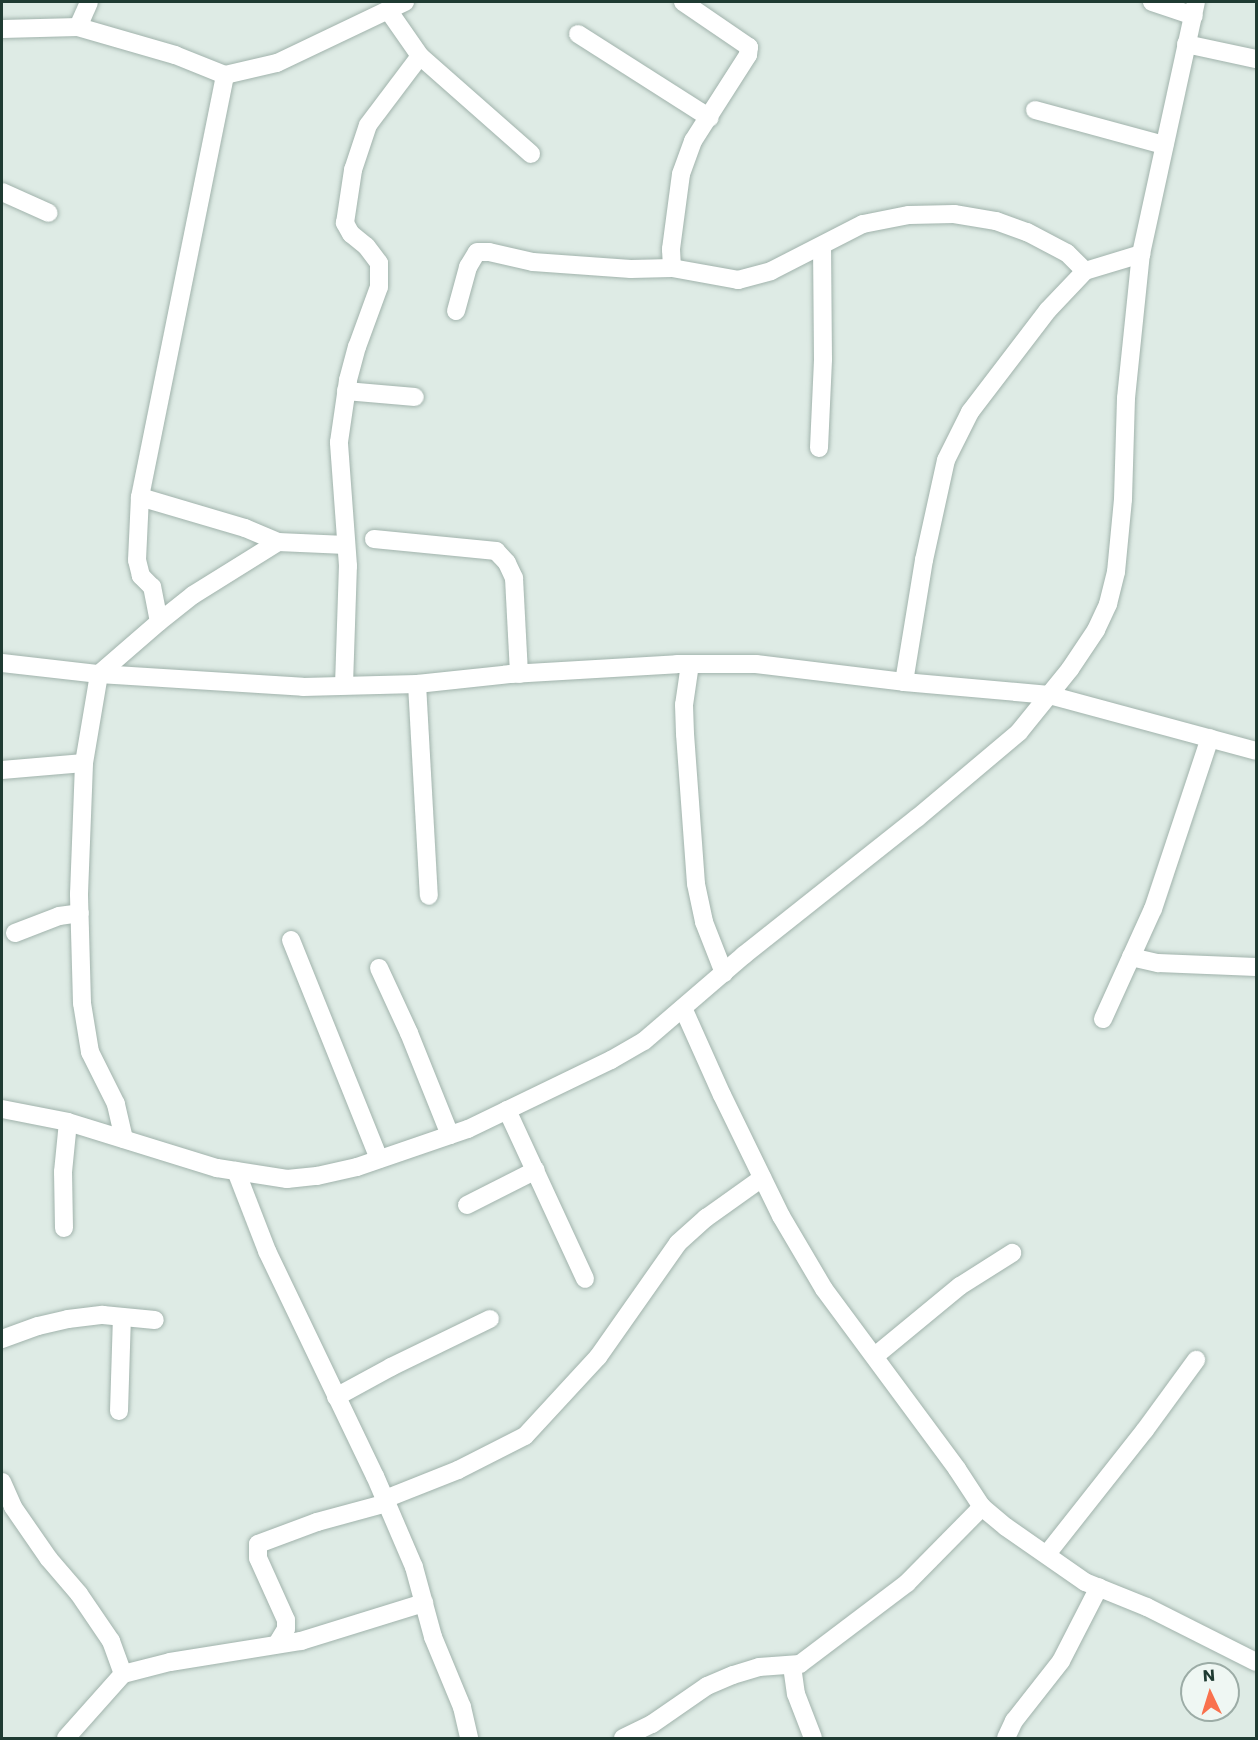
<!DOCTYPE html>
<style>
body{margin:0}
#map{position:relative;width:1258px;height:1740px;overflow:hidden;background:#deebe5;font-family:Poppins,sans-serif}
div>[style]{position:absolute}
.roads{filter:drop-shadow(0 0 2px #a1b3ac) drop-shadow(0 0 2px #a1b3ac)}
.minor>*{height:18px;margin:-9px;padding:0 9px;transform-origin:9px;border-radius:9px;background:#fff}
.tertiary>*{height:18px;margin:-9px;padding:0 9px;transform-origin:9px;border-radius:9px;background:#fff}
span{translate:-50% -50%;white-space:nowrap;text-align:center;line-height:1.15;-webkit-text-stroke:5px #eff7f3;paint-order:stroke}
.frame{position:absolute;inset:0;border:3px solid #1f3b32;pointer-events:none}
.north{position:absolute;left:1180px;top:1662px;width:60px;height:60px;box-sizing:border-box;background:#eff7f3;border:2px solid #9caca6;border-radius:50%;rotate:356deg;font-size:16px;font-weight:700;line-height:24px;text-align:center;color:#1f3b32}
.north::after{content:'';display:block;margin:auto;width:21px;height:27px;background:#f9714d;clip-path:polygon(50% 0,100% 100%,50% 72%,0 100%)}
</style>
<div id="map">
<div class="roads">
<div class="minor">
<i style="left:683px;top:2px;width:80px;rotate:34.3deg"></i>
<i style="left:749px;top:47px;width:8px;rotate:97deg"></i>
<i style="left:748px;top:55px;width:102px;rotate:122.6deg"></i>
<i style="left:693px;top:141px;width:35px;rotate:110deg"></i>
<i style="left:681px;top:174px;width:76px;rotate:97.6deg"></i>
<i style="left:671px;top:249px;width:19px;rotate:87deg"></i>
<i style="left:672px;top:268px;width:67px;rotate:10.3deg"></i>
<i style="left:738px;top:280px;width:34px;rotate:-15deg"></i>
<i style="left:771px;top:271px;width:103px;rotate:-27.1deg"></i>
<i style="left:863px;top:224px;width:47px;rotate:-11.1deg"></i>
<i style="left:909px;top:215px;width:45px;rotate:-1.3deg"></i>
<i style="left:954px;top:214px;width:43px;rotate:9.5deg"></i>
<i style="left:996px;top:221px;width:33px;rotate:20deg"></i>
<i style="left:1027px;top:232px;width:45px;rotate:27.7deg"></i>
<i style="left:1067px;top:253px;width:25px;rotate:45deg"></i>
<i style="left:1152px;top:2px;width:44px;rotate:18.4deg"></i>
<i style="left:388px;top:10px;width:56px;rotate:55.2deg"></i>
<i style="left:420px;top:56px;width:148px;rotate:41.4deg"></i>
<i style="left:78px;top:27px;width:27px;rotate:-66deg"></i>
<i style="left:2px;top:29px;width:76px;rotate:-1.5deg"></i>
<i style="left:78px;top:27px;width:101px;rotate:16.1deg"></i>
<i style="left:175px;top:55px;width:54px;rotate:21.8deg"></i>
<i style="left:225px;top:75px;width:53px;rotate:-13deg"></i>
<i style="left:277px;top:63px;width:142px;rotate:-25.5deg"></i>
<i style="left:578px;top:34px;width:156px;rotate:32.5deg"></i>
<i style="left:1186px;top:44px;width:72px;rotate:12.1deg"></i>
<i style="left:1035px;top:110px;width:134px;rotate:15.2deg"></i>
<i style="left:2px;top:192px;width:51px;rotate:24.1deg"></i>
<i style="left:456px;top:311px;width:46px;rotate:-74.7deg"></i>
<i style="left:468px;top:267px;width:17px;rotate:-59deg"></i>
<i style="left:477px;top:252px;width:12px"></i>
<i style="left:489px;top:252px;width:45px;rotate:12.8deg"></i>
<i style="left:533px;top:262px;width:98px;rotate:4.1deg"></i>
<i style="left:631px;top:269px;width:41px;rotate:-1.4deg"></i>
<i style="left:346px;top:391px;width:69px;rotate:5deg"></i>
<i style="left:819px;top:448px;width:89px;rotate:-87.4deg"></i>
<i style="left:823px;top:359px;width:112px;rotate:-90.5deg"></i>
<i style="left:140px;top:497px;width:109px;rotate:16.4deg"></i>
<i style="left:245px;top:528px;width:36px;rotate:23deg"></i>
<i style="left:278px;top:542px;width:68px;rotate:2.5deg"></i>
<i style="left:374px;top:539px;width:123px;rotate:5.6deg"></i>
<i style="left:496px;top:551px;width:16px;rotate:47deg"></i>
<i style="left:507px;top:563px;width:17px;rotate:65deg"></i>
<i style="left:514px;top:578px;width:96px;rotate:87deg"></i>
<i style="left:159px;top:622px;width:43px;rotate:-38.5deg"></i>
<i style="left:193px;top:595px;width:100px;rotate:-31.9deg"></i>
<i style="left:690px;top:664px;width:41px;rotate:98.3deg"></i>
<i style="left:684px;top:705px;width:29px;rotate:88deg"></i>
<i style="left:685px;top:734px;width:150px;rotate:85.8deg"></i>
<i style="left:696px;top:884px;width:39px;rotate:78deg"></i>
<i style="left:704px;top:922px;width:55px;rotate:68.6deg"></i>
<i style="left:904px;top:682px;width:124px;rotate:-80.7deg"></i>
<i style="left:924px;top:560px;width:102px;rotate:-77.6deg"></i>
<i style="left:946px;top:460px;width:54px;rotate:-63.4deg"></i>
<i style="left:970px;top:412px;width:128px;rotate:-52.6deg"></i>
<i style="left:1048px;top:310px;width:54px;rotate:-46.5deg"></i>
<i style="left:1085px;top:271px;width:59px;rotate:-16.9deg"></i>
<i style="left:417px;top:684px;width:212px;rotate:86.8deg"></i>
<i style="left:344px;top:685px;width:119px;rotate:-88.1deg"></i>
<i style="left:348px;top:566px;width:124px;rotate:-94.2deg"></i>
<i style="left:339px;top:442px;width:63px;rotate:-81.7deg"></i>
<i style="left:348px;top:380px;width:34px;rotate:-75deg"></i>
<i style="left:357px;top:347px;width:64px;rotate:-69.9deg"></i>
<i style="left:379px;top:287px;width:24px;rotate:-90deg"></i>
<i style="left:379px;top:263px;width:21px;rotate:-127deg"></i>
<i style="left:366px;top:246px;width:19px;rotate:-141deg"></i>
<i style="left:351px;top:234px;width:13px;rotate:-119deg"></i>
<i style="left:345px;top:223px;width:54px;rotate:-81.4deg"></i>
<i style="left:353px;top:170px;width:47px;rotate:-71.6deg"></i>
<i style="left:368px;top:125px;width:86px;rotate:-53deg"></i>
<i style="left:2px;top:770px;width:82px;rotate:-4.9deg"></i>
<i style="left:15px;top:933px;width:47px;rotate:-21.1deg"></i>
<i style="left:59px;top:916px;width:21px;rotate:-8deg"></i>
<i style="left:291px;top:940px;width:236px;rotate:68.1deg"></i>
<i style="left:1131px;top:957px;width:28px;rotate:13deg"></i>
<i style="left:1158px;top:963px;width:98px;rotate:2.3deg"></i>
<i style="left:379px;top:968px;width:72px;rotate:65.2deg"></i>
<i style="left:409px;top:1033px;width:110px;rotate:68.1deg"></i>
<i style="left:683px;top:1008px;width:95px;rotate:65.9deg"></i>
<i style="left:722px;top:1095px;width:135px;rotate:64deg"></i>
<i style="left:781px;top:1216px;width:85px;rotate:59.5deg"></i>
<i style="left:824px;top:1289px;width:224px;rotate:53.5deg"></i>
<i style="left:957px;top:1469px;width:45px;rotate:56.7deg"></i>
<i style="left:982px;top:1507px;width:31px;rotate:40deg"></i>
<i style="left:1006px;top:1527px;width:96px;rotate:34.8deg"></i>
<i style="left:1085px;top:1582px;width:67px;rotate:22deg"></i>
<i style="left:1147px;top:1607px;width:122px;rotate:26.8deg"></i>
<i style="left:1103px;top:1019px;width:121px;rotate:-65.6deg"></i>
<i style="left:1153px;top:909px;width:180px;rotate:-71.6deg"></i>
<i style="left:507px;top:1110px;width:186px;rotate:65.2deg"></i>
<i style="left:124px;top:1139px;width:36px;rotate:-103deg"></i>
<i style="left:116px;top:1104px;width:58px;rotate:-116.6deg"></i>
<i style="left:90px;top:1052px;width:50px;rotate:-99.3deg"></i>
<i style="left:82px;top:1003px;width:109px;rotate:-91.6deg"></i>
<i style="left:79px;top:894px;width:131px;rotate:-87.8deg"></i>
<i style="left:84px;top:763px;width:90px;rotate:-80.4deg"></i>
<i style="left:99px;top:674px;width:79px;rotate:-40.9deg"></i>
<i style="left:159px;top:622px;width:36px;rotate:-101deg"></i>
<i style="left:152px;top:587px;width:16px;rotate:-135deg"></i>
<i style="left:141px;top:576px;width:16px;rotate:-104deg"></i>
<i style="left:137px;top:560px;width:63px;rotate:-87.3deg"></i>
<i style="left:140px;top:497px;width:430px;rotate:-78.6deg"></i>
<i style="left:236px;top:1171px;width:86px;rotate:68.8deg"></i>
<i style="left:267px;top:1251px;width:250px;rotate:64.4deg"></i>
<i style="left:375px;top:1476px;width:99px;rotate:66.8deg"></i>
<i style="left:414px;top:1567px;width:73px;rotate:74.8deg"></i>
<i style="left:433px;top:1637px;width:76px;rotate:67.5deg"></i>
<i style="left:462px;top:1707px;width:32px;rotate:77deg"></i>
<i style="left:467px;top:1205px;width:77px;rotate:-26.9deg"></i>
<i style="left:64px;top:1228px;width:56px;rotate:-91deg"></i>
<i style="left:63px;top:1172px;width:50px;rotate:-84.3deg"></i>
<i style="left:2px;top:1339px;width:38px;rotate:-20deg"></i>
<i style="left:38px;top:1326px;width:31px;rotate:-13deg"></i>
<i style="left:68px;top:1319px;width:35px;rotate:-7deg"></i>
<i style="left:103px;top:1315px;width:52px;rotate:5.5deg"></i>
<i style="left:875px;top:1356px;width:110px;rotate:-39.5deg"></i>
<i style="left:960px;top:1286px;width:62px;rotate:-32.4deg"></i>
<i style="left:336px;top:1397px;width:63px;rotate:-28.6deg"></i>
<i style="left:391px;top:1367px;width:110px;rotate:-25.9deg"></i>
<i style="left:119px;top:1411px;width:94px;rotate:-88.2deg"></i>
<i style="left:2px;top:1482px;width:27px;rotate:66deg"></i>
<i style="left:13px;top:1507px;width:63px;rotate:55.3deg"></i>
<i style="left:49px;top:1559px;width:46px;rotate:49.4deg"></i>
<i style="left:79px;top:1594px;width:57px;rotate:55.8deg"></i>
<i style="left:111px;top:1641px;width:35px;rotate:70deg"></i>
<i style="left:385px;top:1499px;width:79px;rotate:-21.7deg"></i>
<i style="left:458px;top:1470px;width:75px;rotate:-26.9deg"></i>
<i style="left:525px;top:1436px;width:108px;rotate:-47.3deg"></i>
<i style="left:598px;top:1357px;width:139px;rotate:-54.9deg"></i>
<i style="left:678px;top:1243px;width:38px;rotate:-42deg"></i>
<i style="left:706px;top:1218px;width:69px;rotate:-35.5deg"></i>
<i style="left:1047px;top:1554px;width:158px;rotate:-51.7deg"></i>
<i style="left:1145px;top:1430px;width:87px;rotate:-53.9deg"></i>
<i style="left:277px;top:1644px;width:17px;rotate:-59deg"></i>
<i style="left:286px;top:1629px;width:9px;rotate:-90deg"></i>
<i style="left:286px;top:1620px;width:68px;rotate:-114.3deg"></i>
<i style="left:258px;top:1558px;width:14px;rotate:-90deg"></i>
<i style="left:258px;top:1544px;width:63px;rotate:-20.4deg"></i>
<i style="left:317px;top:1522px;width:73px;rotate:-15.2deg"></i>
<i style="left:792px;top:1666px;width:28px;rotate:82deg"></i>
<i style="left:796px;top:1694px;width:47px;rotate:68.9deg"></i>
<i style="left:66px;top:1738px;width:86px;rotate:-48.3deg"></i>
<i style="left:123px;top:1674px;width:49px;rotate:-14.3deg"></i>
<i style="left:170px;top:1662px;width:133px;rotate:-9.1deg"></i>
<i style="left:301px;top:1641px;width:129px;rotate:-17.2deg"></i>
<i style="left:623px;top:1738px;width:32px;rotate:-26deg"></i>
<i style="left:652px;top:1724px;width:67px;rotate:-34.6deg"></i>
<i style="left:707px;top:1686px;width:28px;rotate:-23deg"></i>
<i style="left:733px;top:1675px;width:27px;rotate:-17deg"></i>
<i style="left:759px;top:1667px;width:41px;rotate:-4.2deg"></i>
<i style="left:800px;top:1664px;width:134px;rotate:-37.1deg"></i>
<i style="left:907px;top:1583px;width:107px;rotate:-45.4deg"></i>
<i style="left:1006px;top:1738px;width:19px;rotate:-65deg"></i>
<i style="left:1014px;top:1721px;width:76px;rotate:-51.9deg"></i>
<i style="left:1061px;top:1661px;width:83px;rotate:-62.8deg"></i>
</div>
<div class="tertiary">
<i style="left:2px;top:663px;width:98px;rotate:6.5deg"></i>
<i style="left:99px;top:674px;width:204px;rotate:3.6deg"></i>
<i style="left:303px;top:687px;width:114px;rotate:-1.5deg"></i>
<i style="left:417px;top:684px;width:95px;rotate:-6.1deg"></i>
<i style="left:511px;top:674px;width:166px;rotate:-3.4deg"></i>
<i style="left:677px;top:664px;width:79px"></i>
<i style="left:756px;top:664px;width:149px;rotate:6.9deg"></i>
<i style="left:904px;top:682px;width:146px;rotate:5.1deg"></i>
<i style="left:1049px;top:695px;width:214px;rotate:15.1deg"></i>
<i style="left:2px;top:1109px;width:67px;rotate:11.1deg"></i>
<i style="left:68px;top:1122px;width:156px;rotate:17.2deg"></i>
<i style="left:217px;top:1168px;width:71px;rotate:8.9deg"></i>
<i style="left:287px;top:1179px;width:30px;rotate:-6deg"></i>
<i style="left:317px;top:1176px;width:41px;rotate:-12.7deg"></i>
<i style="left:357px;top:1167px;width:117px;rotate:-18.9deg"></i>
<i style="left:468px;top:1129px;width:159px;rotate:-25.8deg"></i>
<i style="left:611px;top:1060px;width:38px;rotate:-30deg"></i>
<i style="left:644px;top:1041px;width:132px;rotate:-40.7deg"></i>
<i style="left:744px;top:955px;width:221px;rotate:-38.4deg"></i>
<i style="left:917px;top:818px;width:133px;rotate:-40.1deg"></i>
<i style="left:1019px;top:732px;width:81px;rotate:-51deg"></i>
<i style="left:1070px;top:669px;width:47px;rotate:-56.3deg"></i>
<i style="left:1096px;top:630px;width:29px;rotate:-65deg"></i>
<i style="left:1108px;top:604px;width:33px;rotate:-76deg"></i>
<i style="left:1116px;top:572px;width:73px;rotate:-84.5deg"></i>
<i style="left:1123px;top:499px;width:101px;rotate:-88.3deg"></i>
<i style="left:1126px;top:398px;width:145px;rotate:-84.1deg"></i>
<i style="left:1141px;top:254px;width:258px;rotate:-77.7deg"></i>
</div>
</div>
<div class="frame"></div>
<div class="north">N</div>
</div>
